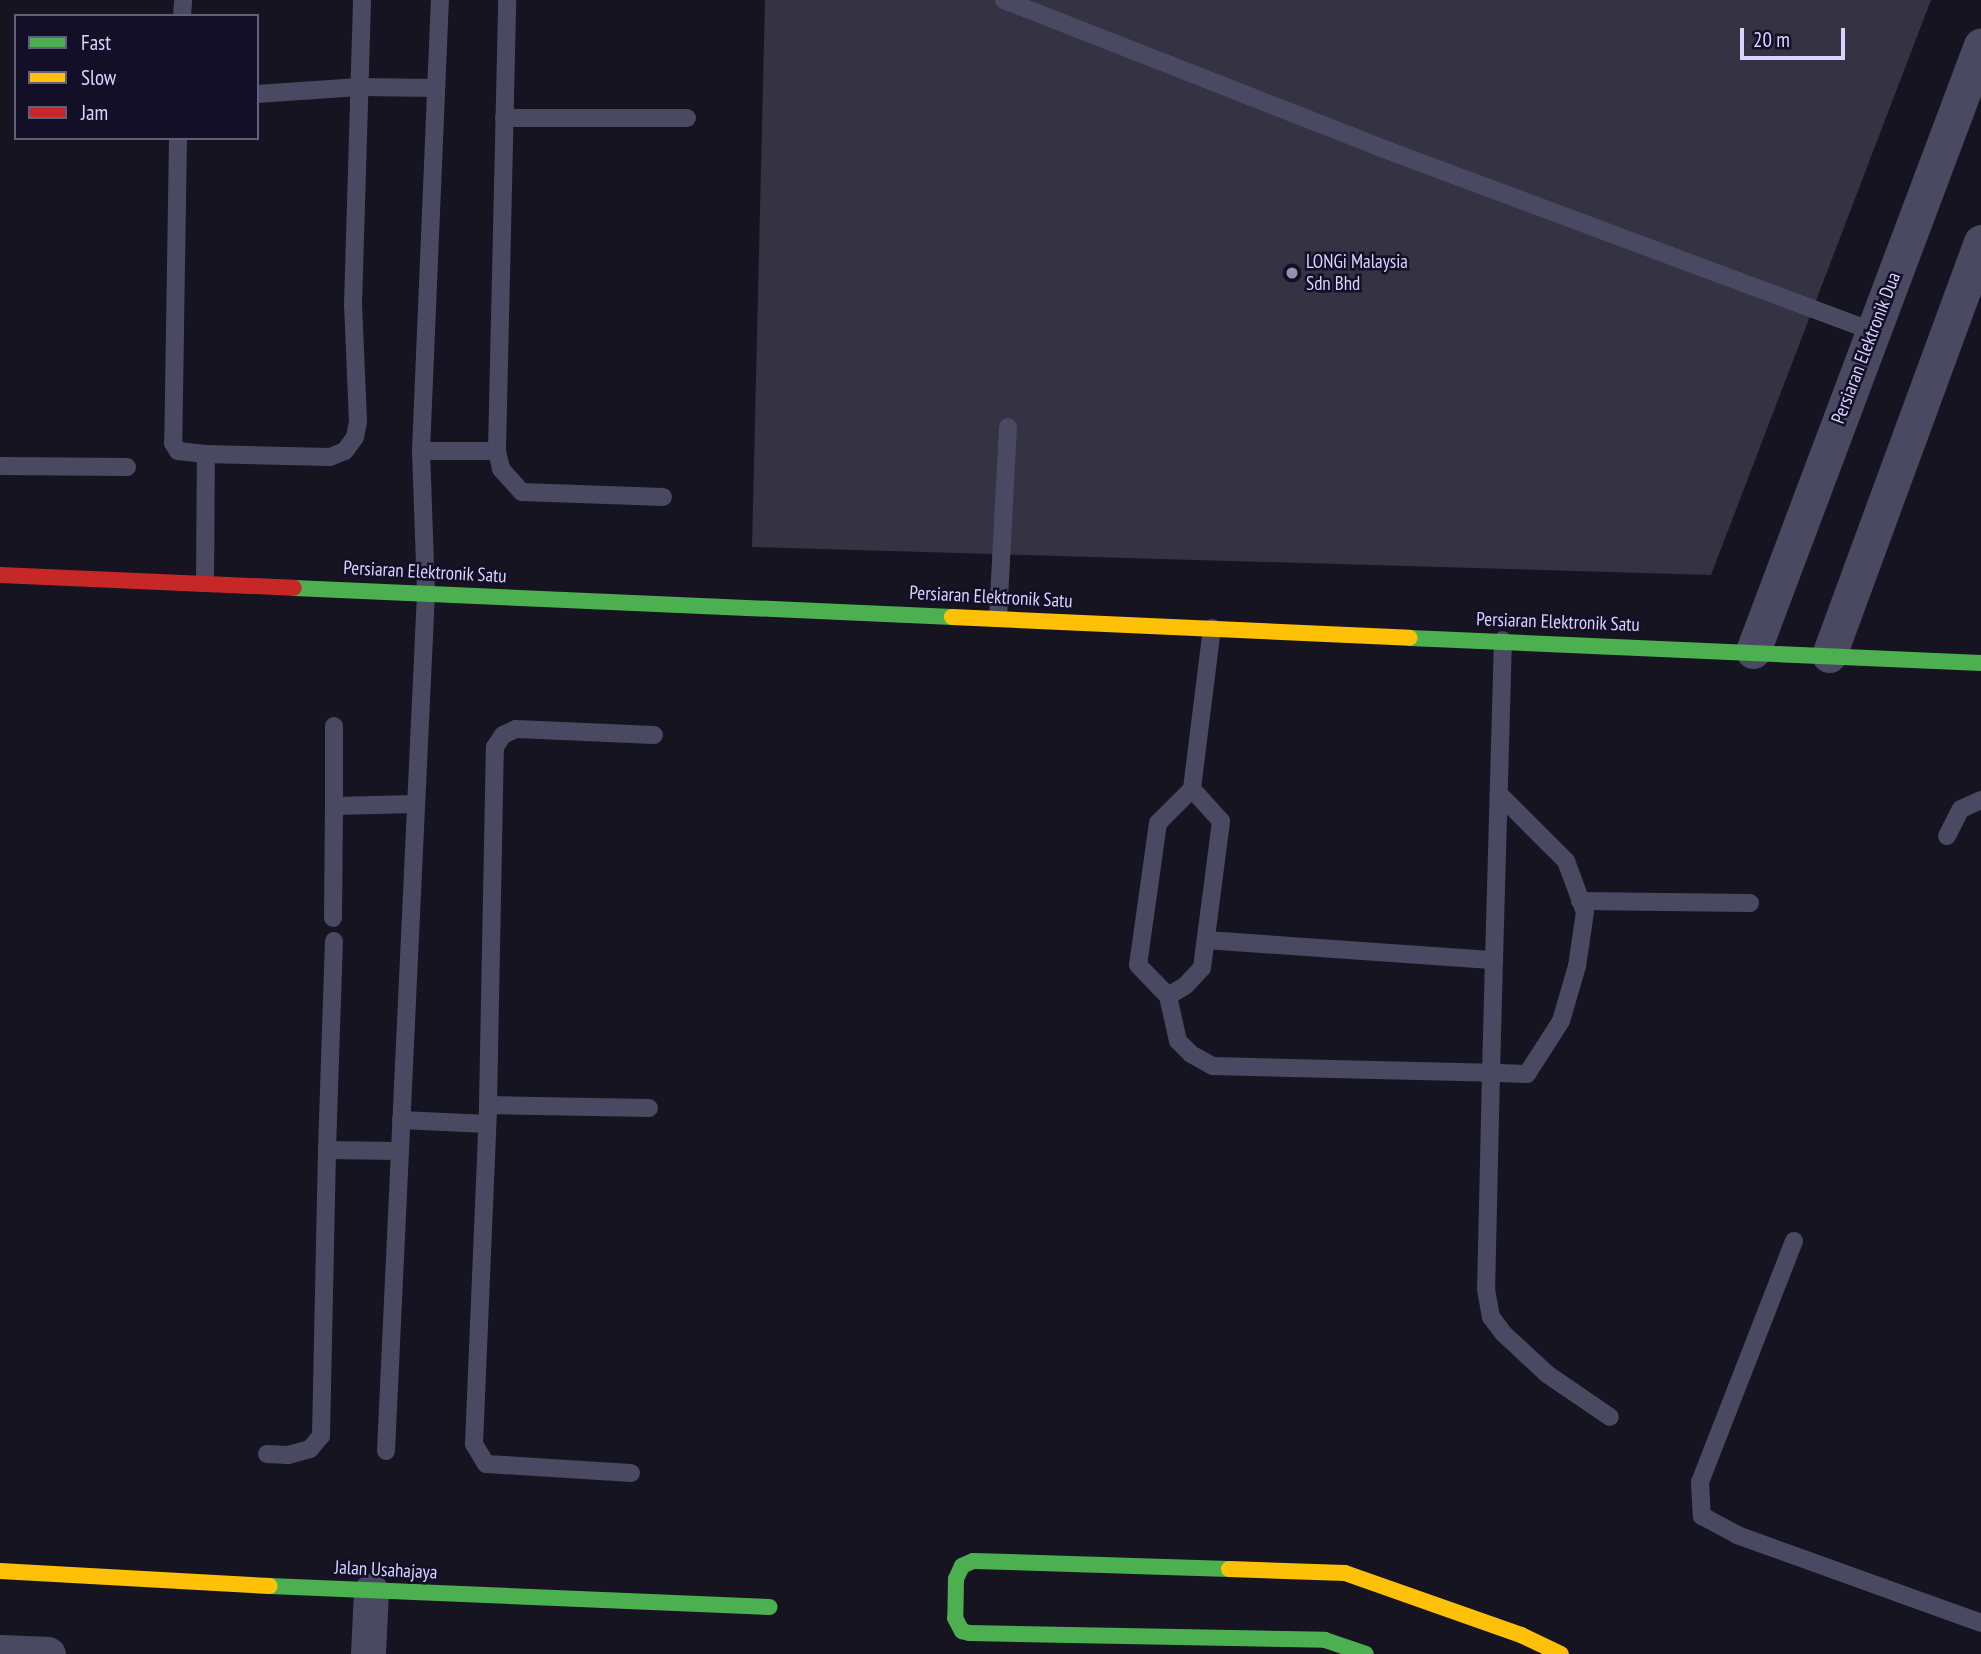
<!DOCTYPE html>
<style>
body{margin:0}
#map{position:relative;width:1981px;height:1654px;overflow:hidden;background:#161421;font-family:"PT Sans Narrow",sans-serif}
div>[style]{position:absolute}
.building>*{inset:0;background:#343243}
.lane>*{height:18px;margin:-9px;padding:0 9px;transform-origin:9px;border-radius:9px;background:#4a4962}
.street>*{height:35px;margin:-17.5px;padding:0 17.5px;transform-origin:17.5px;border-radius:17.5px;background:#4a4962}
.fast>*{height:16px;margin:-8px;padding:0 8px;transform-origin:8px;border-radius:8px;background:#4caf50}
.slow>*{height:16px;margin:-8px;padding:0 8px;transform-origin:8px;border-radius:8px;background:#ffc107}
.jam>*{height:16px;margin:-8px;padding:0 8px;transform-origin:8px;border-radius:8px;background:#c62828}
.dots>*{width:19px;height:19px;translate:-50% -50%;box-sizing:border-box;border:4px solid #130f26;border-radius:50%}
span{translate:-50% -50%;white-space:nowrap;text-align:center;line-height:1.15;-webkit-text-stroke:5px #130f26;paint-order:stroke}
.poi-label{font-size:19px;color:#d9d4ff}
.left{translate:0 -50%;text-align:left}
.street-label{font-size:19px;color:#d9d4ff}
.legend{position:absolute;left:14px;top:14px;width:245px;height:126px;box-sizing:border-box;background:#130f26;border:2px solid #625e7d;margin:0;padding:9px 12px;list-style:none;font-size:21px;color:#d9d4ff}
.legend li{display:flex;align-items:center;gap:14px;height:35px}
.legend b{width:35px;border:2px solid #625e7d}
.scale{position:absolute;left:1740px;top:28px;width:105px;height:32px;box-sizing:border-box;border:4px solid #d9d4ff;border-top:0;padding-left:9px;font-size:21px;line-height:24px;white-space:nowrap;color:#d9d4ff;-webkit-text-stroke:5px #130f26;paint-order:stroke}
</style>
<div id="map">
<div class="building">
<i style="clip-path:polygon(765px 0,1931px 0,1711px 575px,752px 547px)"></i>
</div>
<div class="lane">
<i style="left:1004px;top:0;width:400px;rotate:21.4deg"></i>
<i style="left:1376px;top:146px;width:529px;rotate:20.45deg"></i>
<i style="left:182px;top:16px;width:16px;rotate:-86deg"></i>
<i style="left:257px;top:94px;width:102px;rotate:-3.9deg"></i>
<i style="left:359px;top:87px;width:76px;rotate:0.8deg"></i>
<i style="left:504px;top:118px;width:183px"></i>
<i style="left:178px;top:138px;width:305px;rotate:90.9deg"></i>
<i style="left:173px;top:443px;width:9px;rotate:58deg"></i>
<i style="left:178px;top:451px;width:28px;rotate:6deg"></i>
<i style="left:206px;top:454px;width:124px;rotate:1.4deg"></i>
<i style="left:330px;top:457px;width:16px;rotate:-22deg"></i>
<i style="left:345px;top:451px;width:17px;rotate:-54deg"></i>
<i style="left:355px;top:437px;width:15px;rotate:-79deg"></i>
<i style="left:358px;top:422px;width:117px;rotate:-92.4deg"></i>
<i style="left:353px;top:305px;width:305px;rotate:-88.3deg"></i>
<i style="left:421px;top:451px;width:76px"></i>
<i style="left:497px;top:451px;width:451px;rotate:-88.7deg"></i>
<i style="left:497px;top:451px;width:18px;rotate:77deg"></i>
<i style="left:501px;top:469px;width:31px;rotate:48deg"></i>
<i style="left:522px;top:492px;width:141px;rotate:2deg"></i>
<i style="left:0;top:466px;width:127px;rotate:0.5deg"></i>
<i style="left:205px;top:583px;width:129px;rotate:-89.6deg"></i>
<i style="left:998px;top:618px;width:191px;rotate:-87deg"></i>
<i style="left:1212px;top:628px;width:162px;rotate:97.1deg"></i>
<i style="left:1192px;top:789px;width:48px;rotate:135deg"></i>
<i style="left:1158px;top:823px;width:143px;rotate:98deg"></i>
<i style="left:1138px;top:965px;width:43px;rotate:45.9deg"></i>
<i style="left:1168px;top:996px;width:46px;rotate:77.5deg"></i>
<i style="left:1178px;top:1041px;width:18px;rotate:45deg"></i>
<i style="left:1191px;top:1054px;width:25px;rotate:29deg"></i>
<i style="left:1213px;top:1066px;width:278px;rotate:1.4deg"></i>
<i style="left:1491px;top:1073px;width:216px;rotate:91.3deg"></i>
<i style="left:1486px;top:1289px;width:28px;rotate:80deg"></i>
<i style="left:1491px;top:1317px;width:21px;rotate:53deg"></i>
<i style="left:1504px;top:1334px;width:59px;rotate:42.9deg"></i>
<i style="left:1547px;top:1374px;width:76px;rotate:34.3deg"></i>
<i style="left:334px;top:726px;width:80px;rotate:90deg"></i>
<i style="left:334px;top:806px;width:82px;rotate:-1.4deg"></i>
<i style="left:1499px;top:794px;width:95px;rotate:45deg"></i>
<i style="left:1566px;top:861px;width:54px;rotate:69.6deg"></i>
<i style="left:1585px;top:912px;width:55px;rotate:98.4deg"></i>
<i style="left:1577px;top:966px;width:57px;rotate:106.2deg"></i>
<i style="left:1561px;top:1021px;width:63px;rotate:122.7deg"></i>
<i style="left:1527px;top:1074px;width:36px;rotate:-178deg"></i>
<i style="left:1491px;top:1073px;width:113px;rotate:-88.5deg"></i>
<i style="left:1494px;top:960px;width:320px;rotate:-88.4deg"></i>
<i style="left:1947px;top:836px;width:30px;rotate:-63deg"></i>
<i style="left:1961px;top:809px;width:22px;rotate:-24deg"></i>
<i style="left:1580px;top:901px;width:170px;rotate:0.7deg"></i>
<i style="left:333px;top:918px;width:112px;rotate:-89.5deg"></i>
<i style="left:1206px;top:940px;width:289px;rotate:4deg"></i>
<i style="left:1168px;top:996px;width:21px;rotate:-31deg"></i>
<i style="left:1186px;top:985px;width:23px;rotate:-47deg"></i>
<i style="left:1202px;top:968px;width:148px;rotate:-82.6deg"></i>
<i style="left:1221px;top:821px;width:43px;rotate:-132.2deg"></i>
<i style="left:488px;top:1105px;width:161px;rotate:1.1deg"></i>
<i style="left:401px;top:1120px;width:86px;rotate:2.7deg"></i>
<i style="left:327px;top:1150px;width:209px;rotate:-88.1deg"></i>
<i style="left:1794px;top:1241px;width:259px;rotate:111.3deg"></i>
<i style="left:1700px;top:1482px;width:34px;rotate:87deg"></i>
<i style="left:1702px;top:1516px;width:40px;rotate:28deg"></i>
<i style="left:1737px;top:1535px;width:259px;rotate:19.8deg"></i>
<i style="left:386px;top:1451px;width:859px;rotate:-87.33deg"></i>
<i style="left:426px;top:593px;width:142px;rotate:-92deg"></i>
<i style="left:421px;top:451px;width:451px;rotate:-87.6deg"></i>
<i style="left:267px;top:1454px;width:21px;rotate:3deg"></i>
<i style="left:288px;top:1455px;width:23px;rotate:-15deg"></i>
<i style="left:310px;top:1449px;width:17px;rotate:-50deg"></i>
<i style="left:321px;top:1436px;width:286px;rotate:-88.8deg"></i>
<i style="left:327px;top:1150px;width:73px;rotate:0.8deg"></i>
<i style="left:631px;top:1473px;width:145px;rotate:-176.4deg"></i>
<i style="left:486px;top:1464px;width:23px;rotate:-121deg"></i>
<i style="left:474px;top:1444px;width:339px;rotate:-87.6deg"></i>
<i style="left:488px;top:1105px;width:358px;rotate:-88.9deg"></i>
<i style="left:495px;top:747px;width:14px;rotate:-56deg"></i>
<i style="left:503px;top:735px;width:14px;rotate:-25deg"></i>
<i style="left:516px;top:729px;width:138px;rotate:2.5deg"></i>
</div>
<div class="street">
<i style="left:1753px;top:651px;width:647px;rotate:-69.38deg"></i>
<i style="left:1829px;top:655px;width:440px;rotate:-69.8deg"></i>
<i style="left:0;top:1652px;width:48px;rotate:2.4deg"></i>
<i style="left:368px;top:1654px;width:63px;rotate:-87.3deg"></i>
</div>
<div class="fast">
<i style="left:294px;top:588px;width:659px;rotate:2.52deg"></i>
<i style="left:1410px;top:638px;width:572px;rotate:2.51deg"></i>
<i style="left:1229px;top:1569px;width:256px;rotate:-178.2deg"></i>
<i style="left:973px;top:1561px;width:12px;rotate:156deg"></i>
<i style="left:962px;top:1566px;width:14px;rotate:115deg"></i>
<i style="left:956px;top:1579px;width:39px;rotate:91deg"></i>
<i style="left:955px;top:1618px;width:15px;rotate:62deg"></i>
<i style="left:962px;top:1631px;width:7px;rotate:16deg"></i>
<i style="left:969px;top:1633px;width:356px;rotate:1.1deg"></i>
<i style="left:1325px;top:1640px;width:43px;rotate:18.9deg"></i>
<i style="left:270px;top:1586px;width:500px;rotate:2.41deg"></i>
</div>
<div class="slow">
<i style="left:952px;top:617px;width:458px;rotate:2.6deg"></i>
<i style="left:1229px;top:1569px;width:116px;rotate:2deg"></i>
<i style="left:1345px;top:1573px;width:187px;rotate:19.4deg"></i>
<i style="left:1521px;top:1635px;width:44px;rotate:25.4deg"></i>
<i style="left:0;top:1571px;width:270px;rotate:3.2deg"></i>
</div>
<div class="jam">
<i style="left:0;top:575px;width:294px;rotate:2.5deg"></i>
</div>
<div class="dots">
<i style="left:1292px;top:273px;background:#9591b1"></i>
</div>
<div class="poi-label">
<span class="left" style="left:1306px;top:273px">LONGi Malaysia<br>Sdn Bhd</span>
</div>
<div class="street-label">
<span style="left:1866px;top:348px;rotate:-69deg">Persiaran Elektronik Dua</span>
<span style="left:425px;top:572px;rotate:3deg">Persiaran Elektronik Satu</span>
<span style="left:991px;top:597px;rotate:3deg">Persiaran Elektronik Satu</span>
<span style="left:1558px;top:622px;rotate:2deg">Persiaran Elektronik Satu</span>
<span style="left:386px;top:1570px;rotate:3deg">Jalan Usahajaya</span>
</div>
<ul class="legend">
<li><b style="height:9px;background:#4caf50"></b>Fast</li>
<li><b style="height:9px;background:#ffc107"></b>Slow</li>
<li><b style="height:9px;background:#c62828"></b>Jam</li>
</ul>
<div class="scale">20 m</div>
</div>
